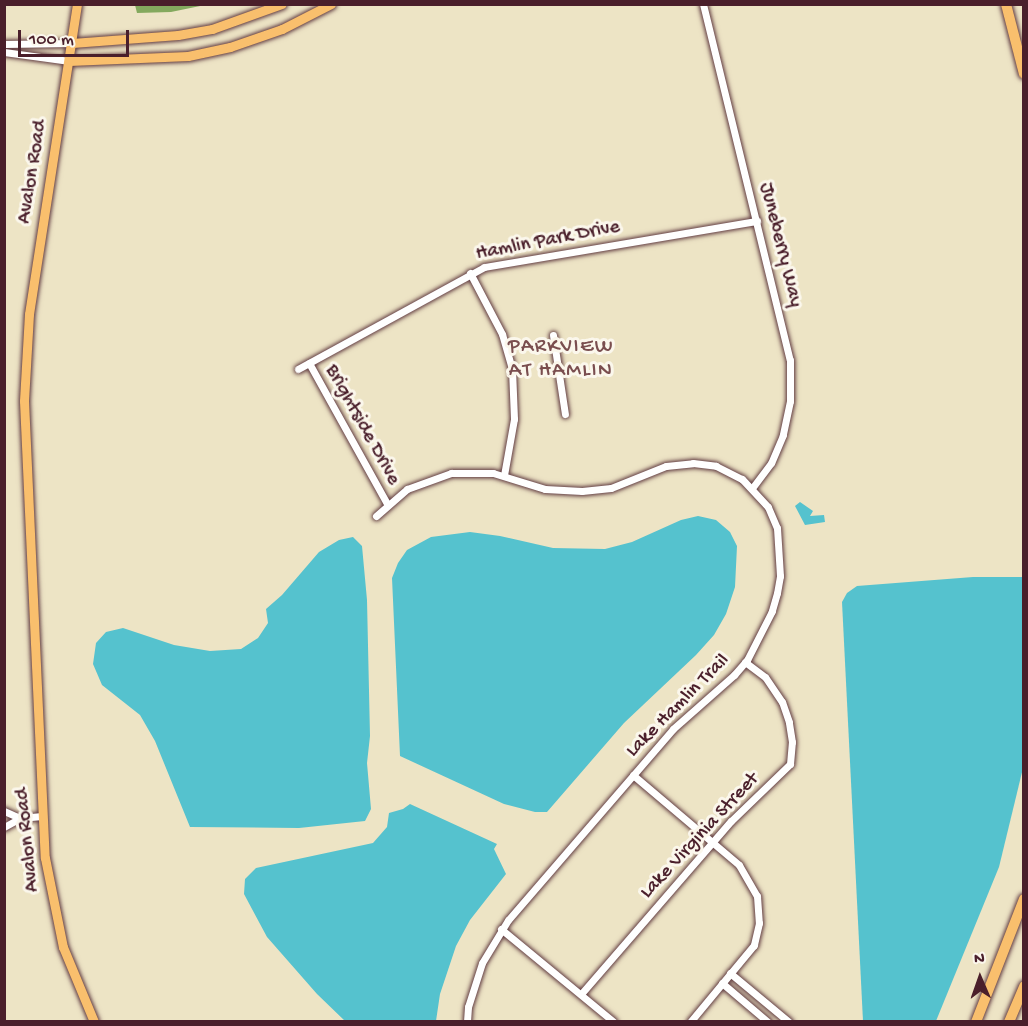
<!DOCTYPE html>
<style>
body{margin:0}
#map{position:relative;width:1028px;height:1026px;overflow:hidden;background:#ede4c5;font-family:"Gochi Hand",sans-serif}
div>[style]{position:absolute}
.forest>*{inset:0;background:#84a95e}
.water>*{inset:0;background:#55c2ce}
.roads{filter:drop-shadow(0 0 2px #623d42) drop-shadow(0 0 2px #623d42)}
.minor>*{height:7px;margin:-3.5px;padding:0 3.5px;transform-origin:3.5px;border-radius:3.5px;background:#fff}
.major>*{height:9px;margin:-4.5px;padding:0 4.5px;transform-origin:4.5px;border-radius:4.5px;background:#f9bf6d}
.highway>*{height:10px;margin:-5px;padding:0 5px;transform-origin:5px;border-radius:5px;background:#f9bf6d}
span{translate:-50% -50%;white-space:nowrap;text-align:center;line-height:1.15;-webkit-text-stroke:6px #fbf7ec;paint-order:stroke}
.street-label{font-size:20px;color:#4a1f2b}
.neighbourhood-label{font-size:21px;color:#7a4e4f;letter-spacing:1.5px}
.frame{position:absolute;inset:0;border:6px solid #4a1f2b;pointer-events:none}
.north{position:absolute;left:950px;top:948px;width:60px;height:60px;-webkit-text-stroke:4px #fbf7ec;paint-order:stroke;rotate:358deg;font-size:16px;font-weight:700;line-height:24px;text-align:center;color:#4a1f2b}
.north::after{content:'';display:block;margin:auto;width:21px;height:27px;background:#4a1f2b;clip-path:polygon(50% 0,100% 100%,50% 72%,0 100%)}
.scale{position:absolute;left:18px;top:30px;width:111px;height:27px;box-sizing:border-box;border:3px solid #4a1f2b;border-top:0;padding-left:8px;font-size:18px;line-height:21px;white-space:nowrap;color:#4a1f2b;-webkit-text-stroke:4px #fbf7ec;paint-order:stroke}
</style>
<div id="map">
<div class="forest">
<i style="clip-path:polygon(135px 5px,135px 4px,205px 5px,171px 12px,137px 13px)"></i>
</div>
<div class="water">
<i style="clip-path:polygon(800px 502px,813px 511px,810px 516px,824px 515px,825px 522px,805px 525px,795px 506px)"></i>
<i style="clip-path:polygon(698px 516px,716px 520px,730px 532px,737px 546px,735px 587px,726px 614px,714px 635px,696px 655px,624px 723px,547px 812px,535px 812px,504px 804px,400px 756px,392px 578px,398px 563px,407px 550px,431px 537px,470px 532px,500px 536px,553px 548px,605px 549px,632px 542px,681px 520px)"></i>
<i style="clip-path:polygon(353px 537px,362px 546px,367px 600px,370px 736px,367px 763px,371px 809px,365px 821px,299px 828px,190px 827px,155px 741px,140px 715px,102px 685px,93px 664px,96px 643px,106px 632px,123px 628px,174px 645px,210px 651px,241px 649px,258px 638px,268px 623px,266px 609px,282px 595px,319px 552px,339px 540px)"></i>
<i style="clip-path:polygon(973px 577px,1023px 577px,1023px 768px,999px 867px,936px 1021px,863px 1021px,842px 602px,847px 593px,857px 586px)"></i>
<i style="clip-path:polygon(410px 804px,497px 844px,494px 849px,506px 874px,470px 920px,456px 946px,440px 994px,436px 1021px,345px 1021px,317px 994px,267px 937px,244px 894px,245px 879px,256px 868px,373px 843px,387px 827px,389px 813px,403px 809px)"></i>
</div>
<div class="roads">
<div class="minor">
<i style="left:703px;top:4px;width:366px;rotate:76.3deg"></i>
<i style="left:790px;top:360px;width:41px;rotate:90deg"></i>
<i style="left:790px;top:401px;width:35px;rotate:102deg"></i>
<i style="left:783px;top:435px;width:30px;rotate:113deg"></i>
<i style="left:771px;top:463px;width:31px;rotate:127deg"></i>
<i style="left:4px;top:44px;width:68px;rotate:-0.8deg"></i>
<i style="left:4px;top:52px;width:66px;rotate:7.9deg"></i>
<i style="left:470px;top:273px;width:69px;rotate:62.3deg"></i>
<i style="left:502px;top:334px;width:36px;rotate:74deg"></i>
<i style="left:512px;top:369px;width:50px;rotate:87.7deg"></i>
<i style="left:514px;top:419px;width:57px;rotate:100.1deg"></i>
<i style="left:553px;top:335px;width:80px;rotate:81.4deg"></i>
<i style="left:309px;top:363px;width:161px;rotate:61deg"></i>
<i style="left:298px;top:369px;width:212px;rotate:-28.7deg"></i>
<i style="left:484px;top:267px;width:277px;rotate:-9.6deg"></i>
<i style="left:376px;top:516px;width:41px;rotate:-41.1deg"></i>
<i style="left:407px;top:489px;width:47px;rotate:-20deg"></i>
<i style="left:451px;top:473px;width:42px"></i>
<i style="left:493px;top:473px;width:54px;rotate:17.1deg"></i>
<i style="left:545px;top:489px;width:37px;rotate:3deg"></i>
<i style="left:582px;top:491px;width:29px;rotate:-6deg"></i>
<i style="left:611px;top:488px;width:59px;rotate:-21.8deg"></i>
<i style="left:666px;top:466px;width:27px;rotate:-6deg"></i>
<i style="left:693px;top:463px;width:23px;rotate:7deg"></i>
<i style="left:716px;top:466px;width:29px;rotate:27deg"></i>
<i style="left:742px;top:479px;width:38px;rotate:47deg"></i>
<i style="left:768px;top:507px;width:23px;rotate:67deg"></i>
<i style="left:777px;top:528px;width:48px;rotate:86.4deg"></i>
<i style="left:780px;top:576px;width:17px;rotate:100deg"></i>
<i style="left:777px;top:593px;width:19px;rotate:106deg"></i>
<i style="left:772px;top:611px;width:55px;rotate:117deg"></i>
<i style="left:747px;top:660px;width:20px;rotate:131deg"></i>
<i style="left:734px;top:675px;width:81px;rotate:138.5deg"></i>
<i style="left:673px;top:729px;width:252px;rotate:130.8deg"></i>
<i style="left:508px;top:920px;width:50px;rotate:121.2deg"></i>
<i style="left:482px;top:963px;width:46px;rotate:107.7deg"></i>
<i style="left:468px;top:1007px;width:15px;rotate:94deg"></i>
<i style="left:633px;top:775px;width:139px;rotate:40.3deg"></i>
<i style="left:739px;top:865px;width:36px;rotate:60deg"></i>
<i style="left:757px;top:896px;width:27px;rotate:86deg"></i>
<i style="left:759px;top:923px;width:23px;rotate:103deg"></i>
<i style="left:754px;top:945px;width:100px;rotate:129.7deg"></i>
<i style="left:4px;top:811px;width:17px;rotate:24deg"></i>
<i style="left:20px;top:818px;width:22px;rotate:-5deg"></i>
<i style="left:4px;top:827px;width:18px;rotate:-29deg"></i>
<i style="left:501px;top:929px;width:146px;rotate:39.5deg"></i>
<i style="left:730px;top:973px;width:77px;rotate:39.7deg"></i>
<i style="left:722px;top:983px;width:60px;rotate:40.3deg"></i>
<i style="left:581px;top:994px;width:229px;rotate:-49.1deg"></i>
<i style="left:731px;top:821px;width:82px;rotate:-44deg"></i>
<i style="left:790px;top:764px;width:22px;rotate:-85deg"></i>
<i style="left:792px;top:742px;width:20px;rotate:-99deg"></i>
<i style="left:789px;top:722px;width:21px;rotate:-109deg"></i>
<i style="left:782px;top:702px;width:30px;rotate:-124deg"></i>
<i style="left:765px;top:677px;width:25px;rotate:-143deg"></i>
</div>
<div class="major">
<i style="left:77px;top:4px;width:314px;rotate:98.8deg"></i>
<i style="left:29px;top:314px;width:87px;rotate:93.3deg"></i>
<i style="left:24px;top:401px;width:457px;rotate:87.4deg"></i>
<i style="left:45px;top:858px;width:91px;rotate:78.6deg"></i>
<i style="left:63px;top:947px;width:81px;rotate:67.5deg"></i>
<i style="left:72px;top:43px;width:106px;rotate:-4.3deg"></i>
<i style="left:178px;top:35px;width:35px;rotate:-10deg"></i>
<i style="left:212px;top:29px;width:74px;rotate:-19.7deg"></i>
<i style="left:69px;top:61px;width:119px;rotate:-2.4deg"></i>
<i style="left:188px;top:56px;width:43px;rotate:-12.1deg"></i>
<i style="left:230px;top:47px;width:55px;rotate:-19.1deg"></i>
<i style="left:282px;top:29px;width:55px;rotate:-27deg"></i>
</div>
<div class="highway">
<i style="left:1006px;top:4px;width:72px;rotate:75.6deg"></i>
<i style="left:976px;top:1022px;width:132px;rotate:-68.7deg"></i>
<i style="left:1009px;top:1022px;width:39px;rotate:-67deg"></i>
</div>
</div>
<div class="street-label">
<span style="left:33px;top:172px;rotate:-81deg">Avalon Road</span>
<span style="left:548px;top:241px;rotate:-11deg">Hamlin Park Drive</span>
<span style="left:780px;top:245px;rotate:76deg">Juneberry Way</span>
<span style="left:362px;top:425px;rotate:61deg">Brightside Drive</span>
<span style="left:678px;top:706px;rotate:-45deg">Lake Hamlin Trail</span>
<span style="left:700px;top:836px;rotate:-47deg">Lake Virginia Street</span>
<span style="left:28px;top:840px;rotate:-96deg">Avalon Road</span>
</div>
<div class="neighbourhood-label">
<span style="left:561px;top:360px">PARKVIEW<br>AT HAMLIN</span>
</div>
<div class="frame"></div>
<div class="north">N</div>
<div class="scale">100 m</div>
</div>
